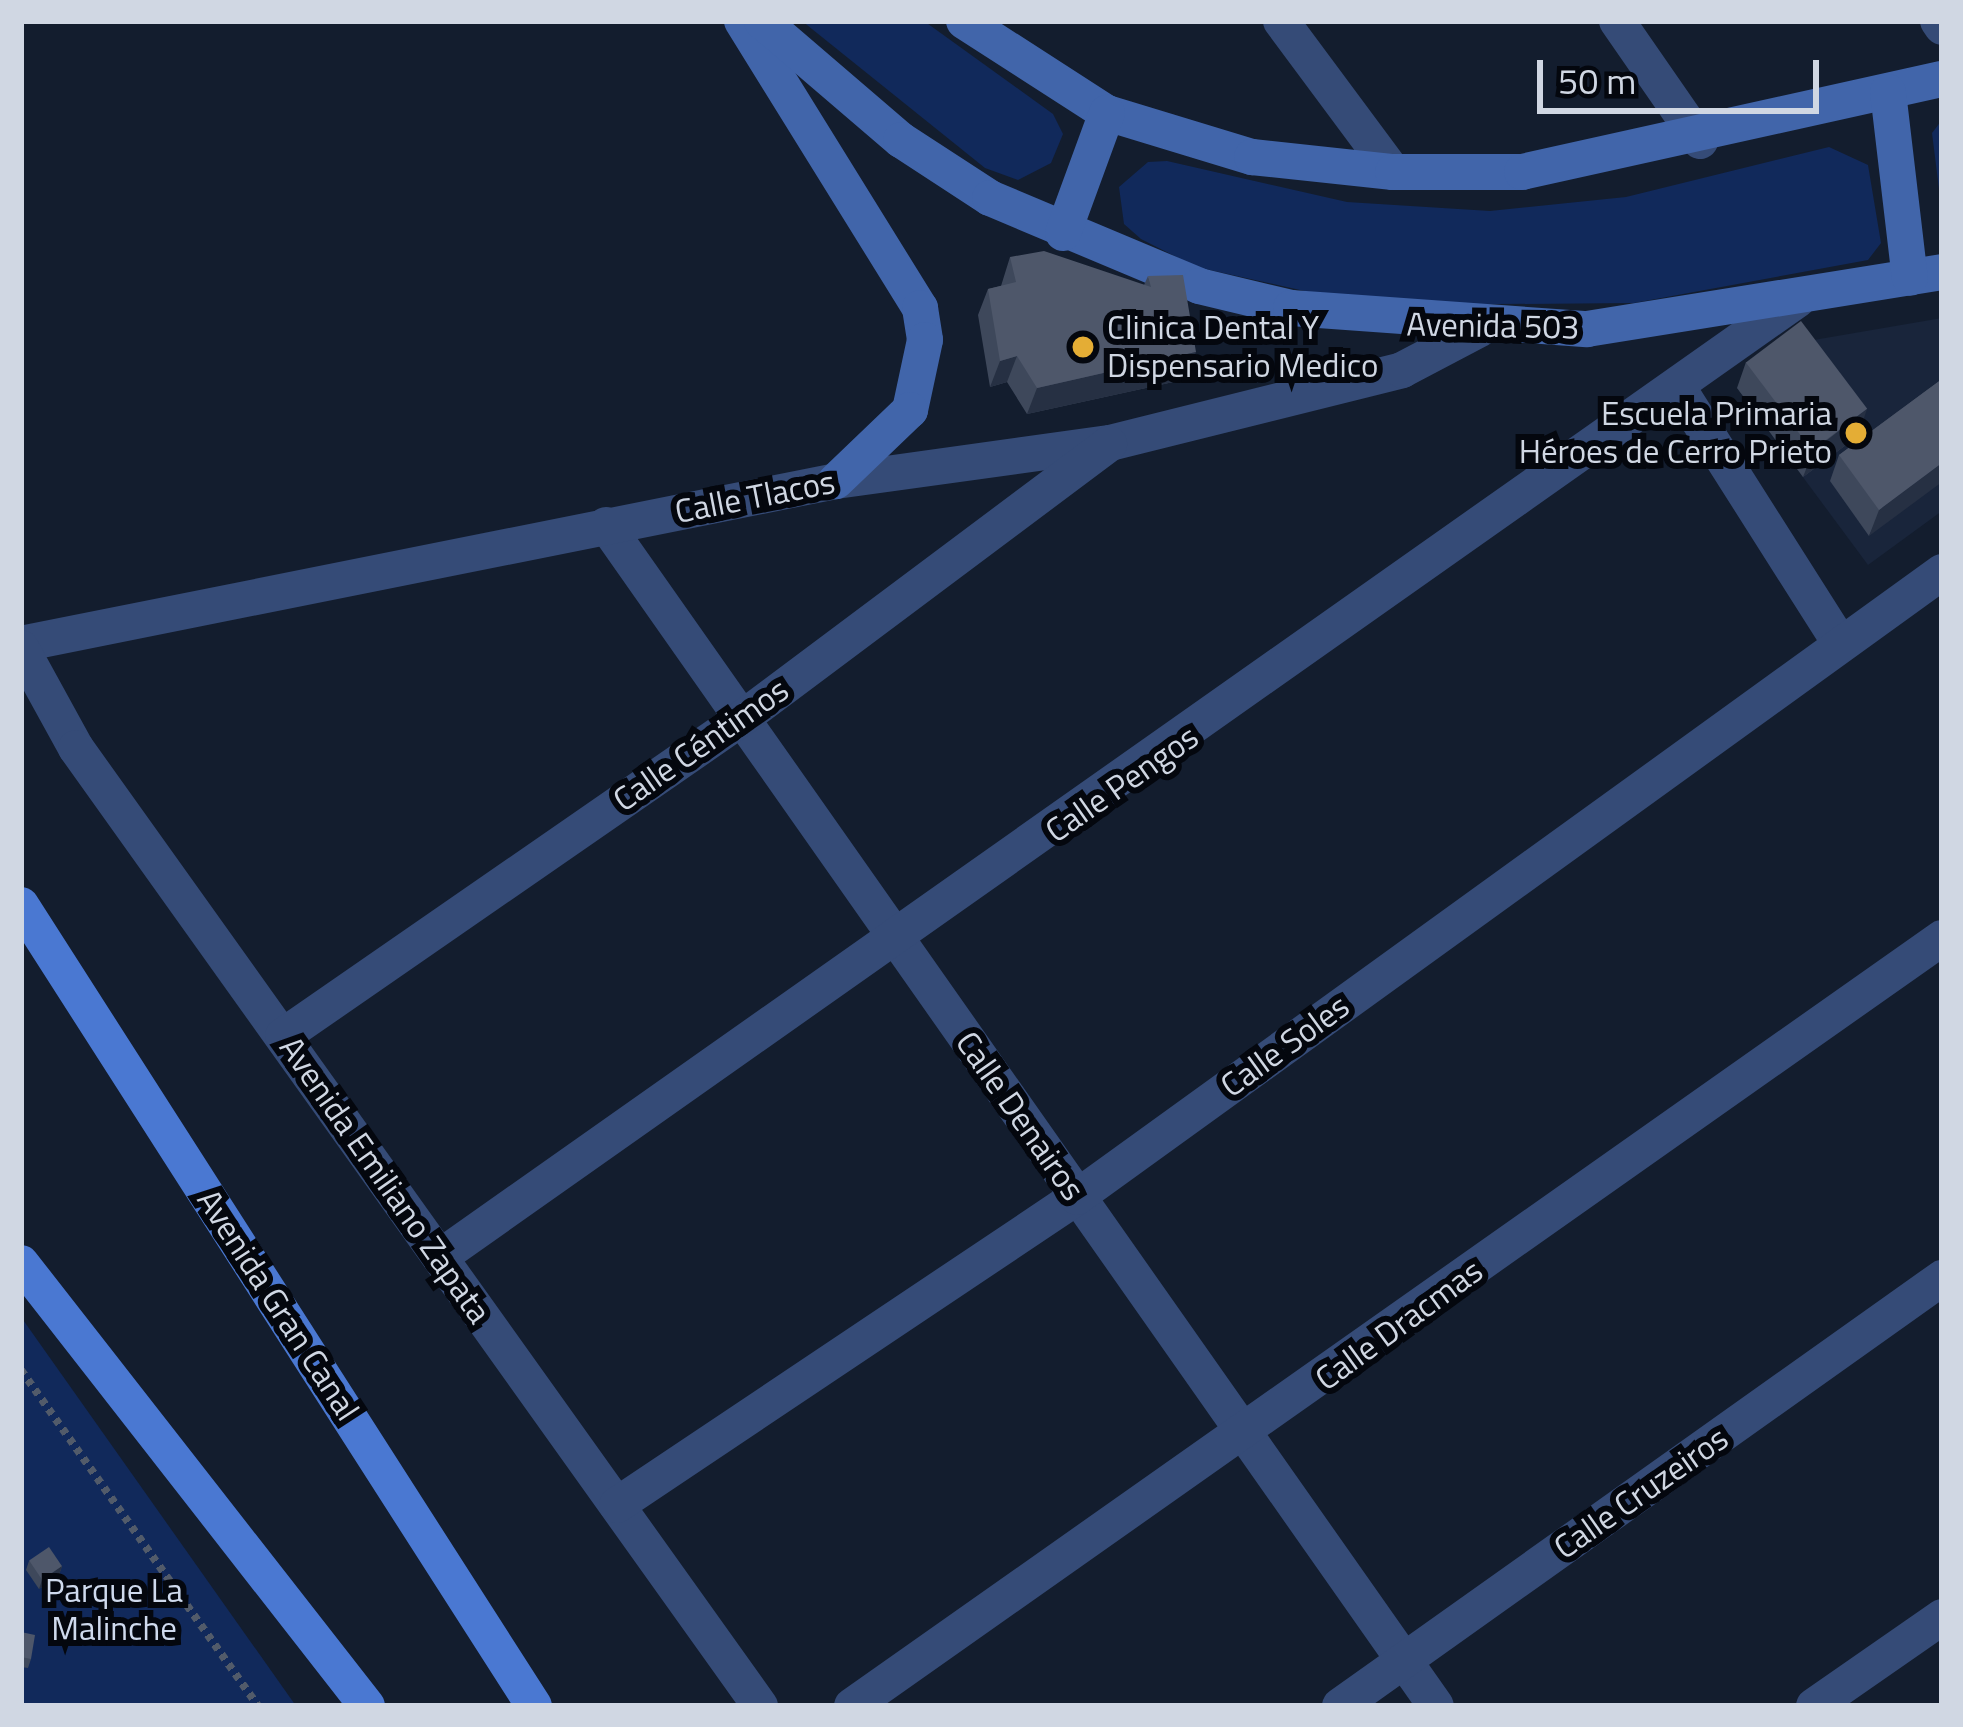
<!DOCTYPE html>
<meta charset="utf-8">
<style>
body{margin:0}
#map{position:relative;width:1963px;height:1727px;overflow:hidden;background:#131d2e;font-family:"Titillium Web",sans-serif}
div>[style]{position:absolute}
.built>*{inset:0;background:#19253b}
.green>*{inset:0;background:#11295b}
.path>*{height:8px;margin-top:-4px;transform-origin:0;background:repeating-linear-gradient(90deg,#525b6a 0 6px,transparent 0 12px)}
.street>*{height:36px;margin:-18px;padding:0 18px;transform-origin:18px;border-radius:18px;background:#354b77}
.secondary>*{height:36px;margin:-18px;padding:0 18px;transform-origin:18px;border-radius:18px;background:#4165aa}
.primary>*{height:36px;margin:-18px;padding:0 18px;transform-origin:18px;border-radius:18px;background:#4a78d2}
.wall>*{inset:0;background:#3e485b}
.shaded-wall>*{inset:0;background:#263043}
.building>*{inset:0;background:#4e576a;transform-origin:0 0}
.dots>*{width:33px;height:33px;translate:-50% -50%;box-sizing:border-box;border:6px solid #04070e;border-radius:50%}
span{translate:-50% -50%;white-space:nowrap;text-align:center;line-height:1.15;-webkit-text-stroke:12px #04070e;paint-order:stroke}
.street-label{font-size:33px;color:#d0d7e3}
.poi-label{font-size:33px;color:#d0d7e3}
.left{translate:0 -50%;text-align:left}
.right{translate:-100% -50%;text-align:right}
.park-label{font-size:33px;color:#cfdaed}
.frame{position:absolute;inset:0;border:24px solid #d0d7e3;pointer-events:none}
.scale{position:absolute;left:1537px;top:60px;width:282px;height:54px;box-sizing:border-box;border:6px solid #d0d7e3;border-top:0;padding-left:15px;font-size:36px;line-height:42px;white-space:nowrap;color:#d0d7e3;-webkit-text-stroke:9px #04070e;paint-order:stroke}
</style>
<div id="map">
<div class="built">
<i style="clip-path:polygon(1942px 318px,1942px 511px,1868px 565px,1737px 388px,1802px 342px)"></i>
</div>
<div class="green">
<i style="clip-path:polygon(802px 21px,924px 21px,1053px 114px,1063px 134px,1051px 163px,1018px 180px,985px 168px)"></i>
<i style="clip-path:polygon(1942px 120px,1942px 213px,1932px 133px)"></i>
<i style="clip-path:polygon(1829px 147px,1868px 165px,1881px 243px,1868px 260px,1634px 303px,1383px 305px,1300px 290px,1196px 267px,1141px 239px,1124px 224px,1119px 187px,1148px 162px,1167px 161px,1347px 202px,1490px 211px,1626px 197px)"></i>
<i style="clip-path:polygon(21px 1317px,296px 1706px,21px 1706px)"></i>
</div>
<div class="path">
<i style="left:21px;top:1370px;width:411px;rotate:54.8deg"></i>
</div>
<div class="street">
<i style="left:1281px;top:21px;width:188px;rotate:53.4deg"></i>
<i style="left:1617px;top:21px;width:146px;rotate:55.3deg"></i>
<i style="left:1938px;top:21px;width:7px;rotate:56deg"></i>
<i style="left:1680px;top:391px;width:299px;rotate:57.6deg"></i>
<i style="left:606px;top:525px;width:1443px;rotate:54.9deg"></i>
<i style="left:21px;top:644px;width:831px;rotate:-11.31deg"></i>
<i style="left:836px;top:481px;width:277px;rotate:-7.9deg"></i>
<i style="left:1110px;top:443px;width:301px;rotate:-14deg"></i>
<i style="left:1402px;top:370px;width:88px;rotate:-27.7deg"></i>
<i style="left:21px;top:648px;width:114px;rotate:61.2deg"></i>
<i style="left:76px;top:748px;width:1177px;rotate:54.47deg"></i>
<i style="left:283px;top:1036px;width:561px;rotate:-34.68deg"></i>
<i style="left:744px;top:717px;width:456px;rotate:-36.8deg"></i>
<i style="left:440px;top:1257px;width:1661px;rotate:-35.19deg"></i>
<i style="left:617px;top:1505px;width:554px;rotate:-33.8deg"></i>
<i style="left:1077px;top:1197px;width:1067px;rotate:-35.85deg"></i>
<i style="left:852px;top:1706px;width:1333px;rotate:-35.17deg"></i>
<i style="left:1340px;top:1706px;width:739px;rotate:-35.41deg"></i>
<i style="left:1814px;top:1706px;width:156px;rotate:-34.8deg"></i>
</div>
<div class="secondary">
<i style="left:742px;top:21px;width:338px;rotate:58.2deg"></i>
<i style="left:920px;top:308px;width:32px;rotate:81deg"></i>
<i style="left:925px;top:340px;width:72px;rotate:102.1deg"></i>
<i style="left:910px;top:410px;width:103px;rotate:136.2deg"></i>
<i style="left:762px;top:21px;width:183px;rotate:40.6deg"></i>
<i style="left:901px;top:140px;width:106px;rotate:33.1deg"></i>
<i style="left:990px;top:198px;width:227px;rotate:22.8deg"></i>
<i style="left:1199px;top:286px;width:95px;rotate:13.4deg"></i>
<i style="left:1291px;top:308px;width:297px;rotate:4.1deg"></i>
<i style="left:1587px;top:329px;width:360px;rotate:-9.1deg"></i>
<i style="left:964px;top:21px;width:170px;rotate:32.8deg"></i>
<i style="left:1107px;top:113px;width:152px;rotate:16.9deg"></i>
<i style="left:1252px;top:157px;width:142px;rotate:6.1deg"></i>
<i style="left:1393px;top:172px;width:129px"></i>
<i style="left:1522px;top:172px;width:430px;rotate:-12.5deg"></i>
<i style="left:1888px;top:92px;width:187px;rotate:83.3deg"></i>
<i style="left:1063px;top:233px;width:128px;rotate:-69.9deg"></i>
</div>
<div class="primary">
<i style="left:21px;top:905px;width:951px;rotate:57.36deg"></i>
<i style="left:21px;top:1263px;width:562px;rotate:52.01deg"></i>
</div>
<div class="wall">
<i style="clip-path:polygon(1010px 257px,1144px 285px,1148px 276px,1187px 379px,1027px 414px,1007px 382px,990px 387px,978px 315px,988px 289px,1001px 286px)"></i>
<i style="clip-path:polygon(1746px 362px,1858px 436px,1803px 477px,1737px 388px)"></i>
<i style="clip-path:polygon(1942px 379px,1869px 536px,1830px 481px,1839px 455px)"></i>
<i style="clip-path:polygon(29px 1561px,62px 1566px,59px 1575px,39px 1589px,26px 1570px)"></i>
<i style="clip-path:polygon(21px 1632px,31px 1659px,28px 1668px,21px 1667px)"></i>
</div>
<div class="shaded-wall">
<i style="clip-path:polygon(1196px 352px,1187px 379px,1027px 414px,1037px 388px)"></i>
<i style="clip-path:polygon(1017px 356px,1007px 382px,990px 387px,1000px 361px)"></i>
<i style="clip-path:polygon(1867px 409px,1858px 436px,1803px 477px,1813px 451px)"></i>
<i style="clip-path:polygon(1942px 463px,1942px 482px,1869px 536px,1879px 510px)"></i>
<i style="clip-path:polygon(62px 1566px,59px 1575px,39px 1589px,42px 1580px)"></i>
</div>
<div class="building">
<i style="clip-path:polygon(1044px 251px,1151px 287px,1148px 276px,1183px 275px,1196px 352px,1037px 388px,1017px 356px,1000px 361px,988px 289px,1016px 282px,1010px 257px)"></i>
<i style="left:1801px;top:321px;width:110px;height:69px;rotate:53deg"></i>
<i style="clip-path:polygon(1942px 379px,1942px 463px,1879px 510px,1839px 455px)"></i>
<i style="left:49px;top:1547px;width:23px;height:24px;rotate:56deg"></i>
<i style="clip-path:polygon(21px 1632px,35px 1635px,31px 1659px,21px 1657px)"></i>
</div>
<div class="dots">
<i style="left:1083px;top:347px;background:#e4ad35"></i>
<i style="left:1856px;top:433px;background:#e4ad35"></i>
</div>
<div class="street-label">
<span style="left:1493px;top:326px;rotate:1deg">Avenida 503</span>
<span style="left:755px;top:497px;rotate:-11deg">Calle Tlacos</span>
<span style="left:701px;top:745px;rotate:-35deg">Calle Céntimos</span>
<span style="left:1122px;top:784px;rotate:-35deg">Calle Pengos</span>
<span style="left:1285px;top:1046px;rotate:-36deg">Calle Soles</span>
<span style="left:1020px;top:1116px;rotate:55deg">Calle Denairos</span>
<span style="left:385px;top:1180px;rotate:55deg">Avenida Emiliano Zapata</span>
<span style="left:278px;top:1305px;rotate:57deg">Avenida Gran Canal</span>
<span style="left:1399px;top:1325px;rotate:-36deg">Calle Dracmas</span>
<span style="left:1641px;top:1493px;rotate:-35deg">Calle Cruzeiros</span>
</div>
<div class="poi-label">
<span class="left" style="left:1107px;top:347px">Clinica Dental Y<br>Dispensario Medico</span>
<span class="right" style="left:1832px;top:433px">Escuela Primaria<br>Héroes de Cerro Prieto</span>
</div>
<div class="park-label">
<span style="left:114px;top:1610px">Parque La<br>Malinche</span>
</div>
<div class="frame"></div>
<div class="scale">50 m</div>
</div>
